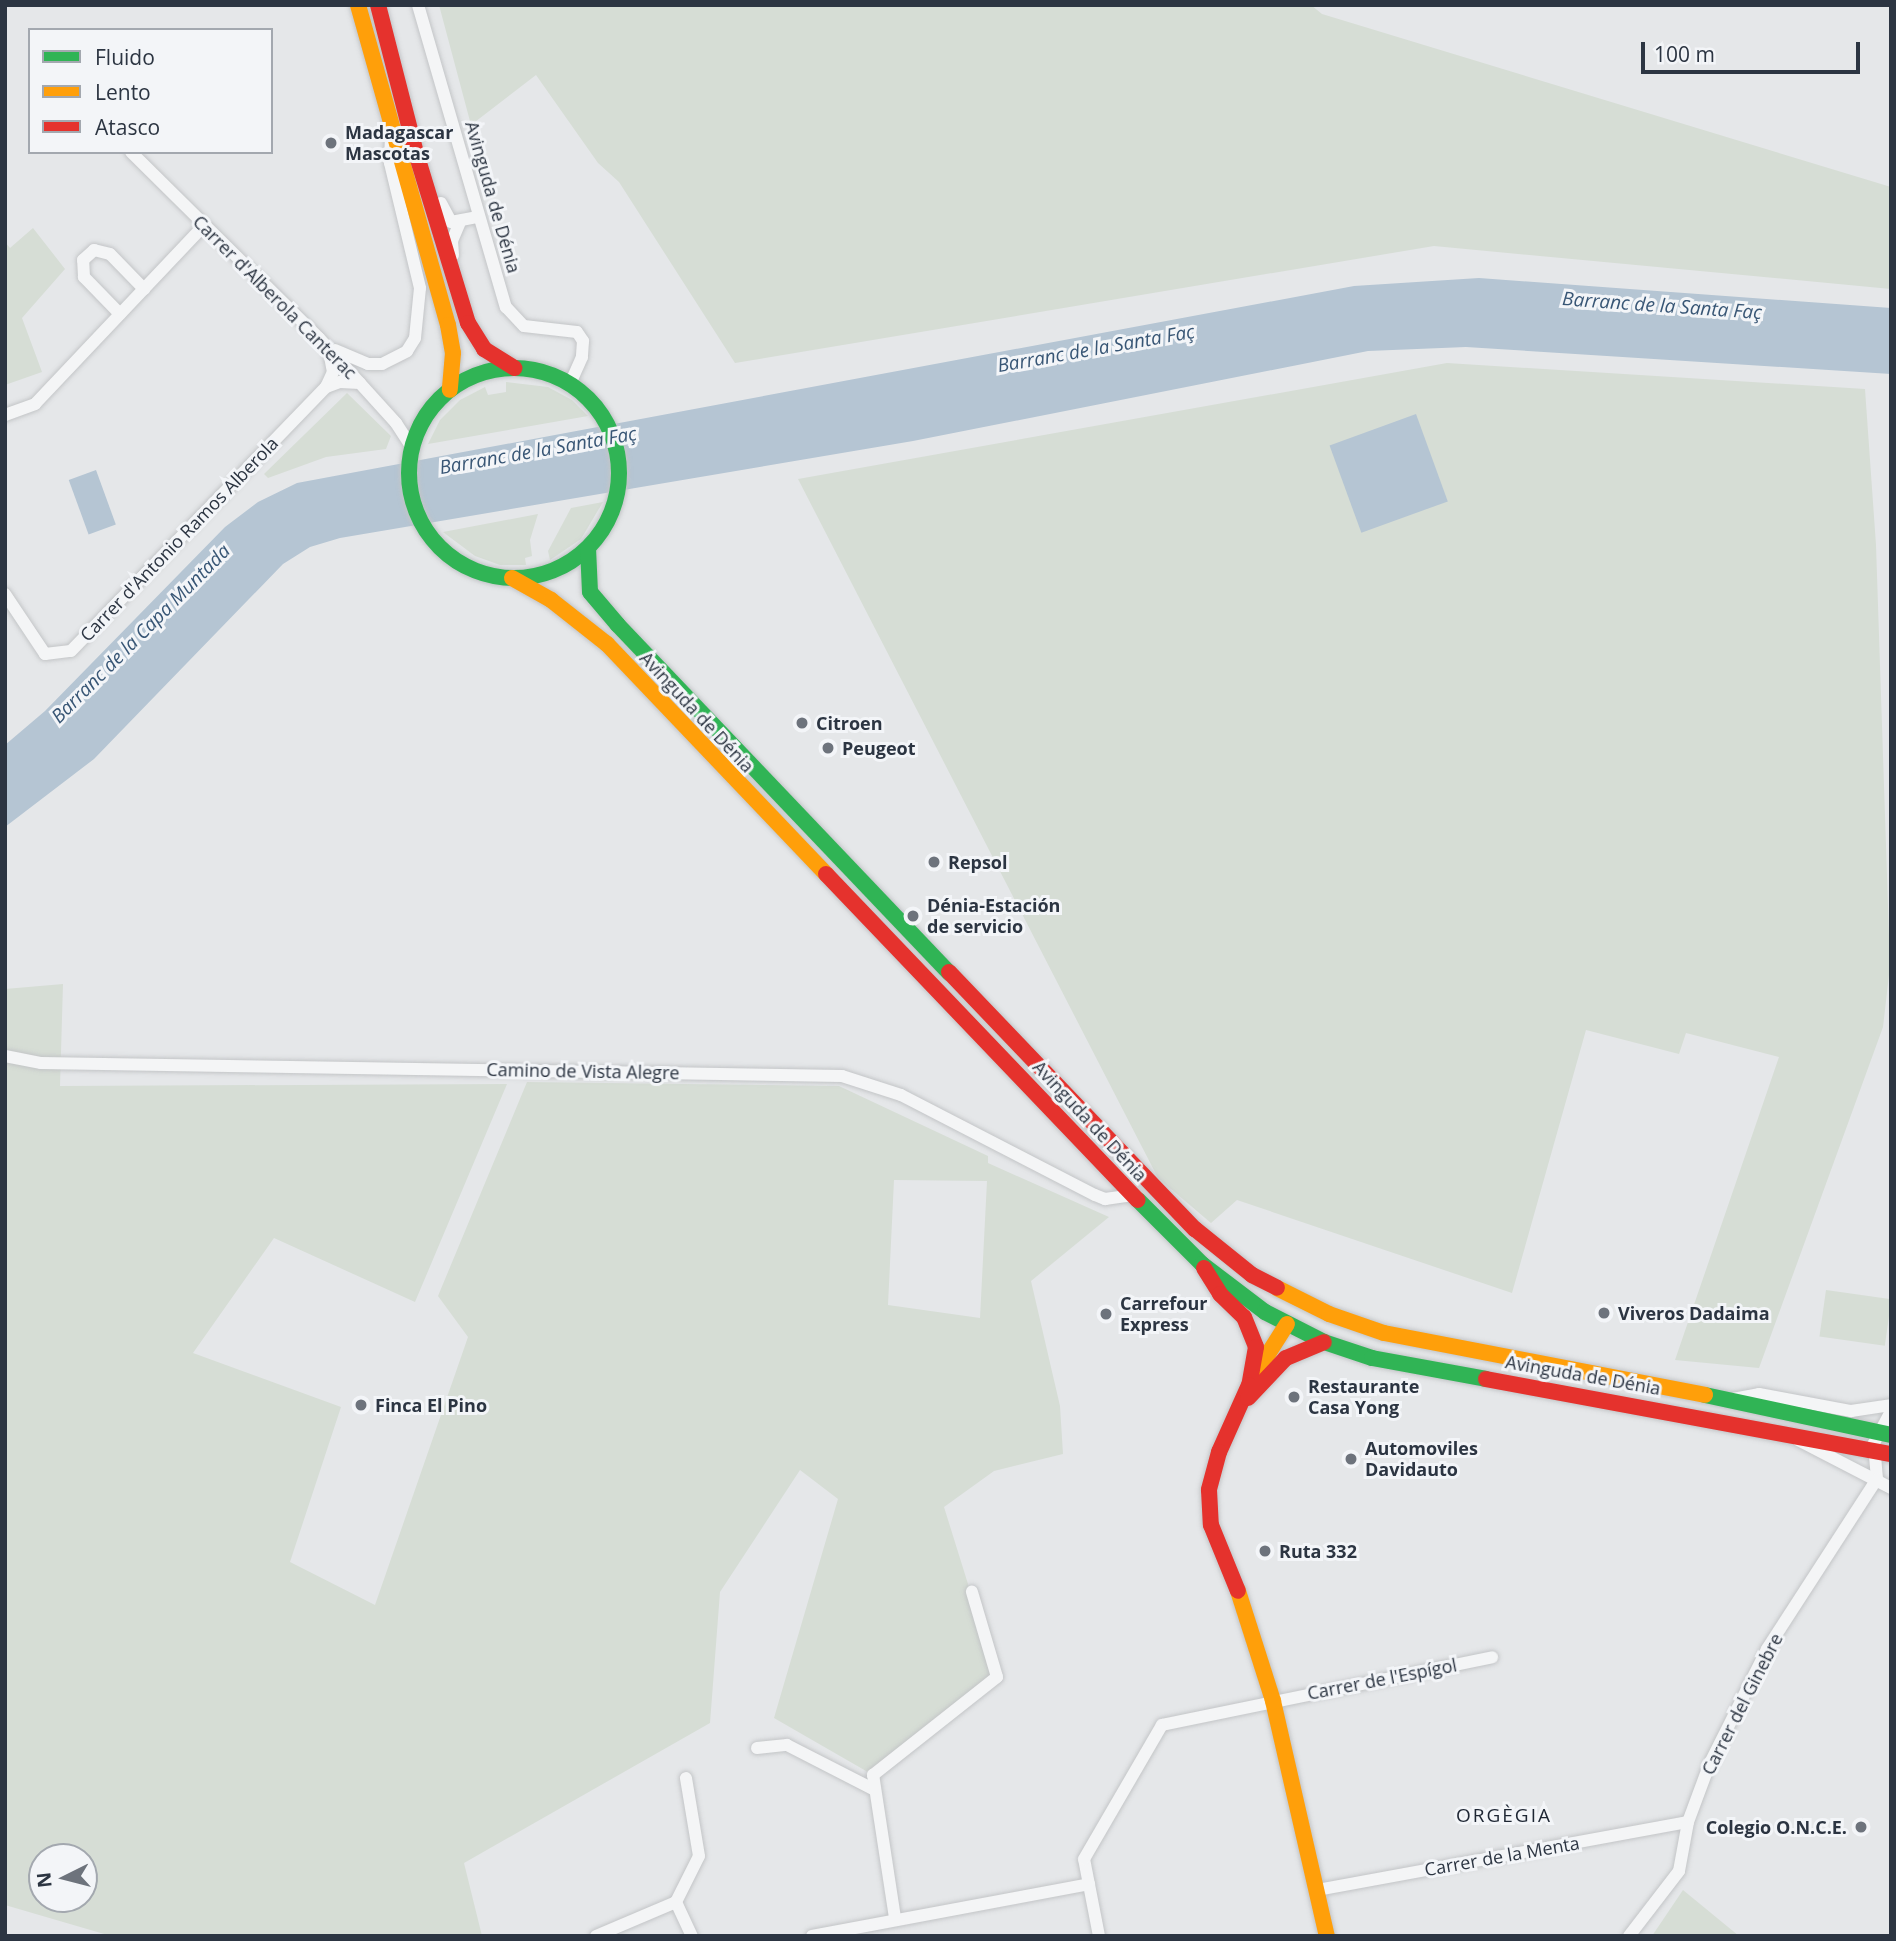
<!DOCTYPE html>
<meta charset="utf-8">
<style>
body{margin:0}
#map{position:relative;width:1896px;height:1941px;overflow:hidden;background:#e5e7e9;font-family:"Open Sans",sans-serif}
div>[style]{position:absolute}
.green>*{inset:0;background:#d6ddd5;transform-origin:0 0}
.water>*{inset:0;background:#b5c5d3;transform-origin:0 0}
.roads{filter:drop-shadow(0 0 2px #c3c5c7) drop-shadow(0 0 2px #c3c5c7)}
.street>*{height:12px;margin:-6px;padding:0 6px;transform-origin:6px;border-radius:6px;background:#f4f5f6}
.fast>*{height:16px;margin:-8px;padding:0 8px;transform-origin:8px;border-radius:8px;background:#30b455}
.fast>.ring{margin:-8px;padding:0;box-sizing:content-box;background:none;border:16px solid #30b455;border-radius:50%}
.slow>*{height:16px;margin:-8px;padding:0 8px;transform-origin:8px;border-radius:8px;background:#ff9f0a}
.jam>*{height:16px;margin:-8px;padding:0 8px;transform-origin:8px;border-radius:8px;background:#e5322d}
.dots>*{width:19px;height:19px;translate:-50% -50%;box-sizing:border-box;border:4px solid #f3f5f8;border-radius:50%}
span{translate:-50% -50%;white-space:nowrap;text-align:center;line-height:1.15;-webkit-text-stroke:6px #f3f5f8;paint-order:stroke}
.poi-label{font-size:18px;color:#2c3542;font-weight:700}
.left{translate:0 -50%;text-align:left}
.right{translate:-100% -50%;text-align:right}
.street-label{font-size:18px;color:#2c3542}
.water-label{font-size:19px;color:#385675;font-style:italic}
.neighbourhood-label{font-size:19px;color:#1e2633;letter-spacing:2px}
.frame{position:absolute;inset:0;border:7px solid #2c3542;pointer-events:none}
.legend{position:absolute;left:28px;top:28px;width:245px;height:126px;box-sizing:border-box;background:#f3f5f8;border:2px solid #a3a8af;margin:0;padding:9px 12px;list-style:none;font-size:21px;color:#2c3542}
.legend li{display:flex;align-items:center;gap:14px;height:35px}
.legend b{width:35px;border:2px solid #a3a8af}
.north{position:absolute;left:28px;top:1843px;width:70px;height:70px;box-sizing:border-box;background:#f3f5f8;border:2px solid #a3a8af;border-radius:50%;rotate:264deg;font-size:19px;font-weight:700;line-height:28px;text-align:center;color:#2c3542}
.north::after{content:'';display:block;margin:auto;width:24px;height:32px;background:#6d737c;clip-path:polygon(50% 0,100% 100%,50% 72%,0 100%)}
.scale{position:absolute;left:1641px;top:42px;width:219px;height:32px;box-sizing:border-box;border:4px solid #2c3542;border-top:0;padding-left:9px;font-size:21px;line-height:24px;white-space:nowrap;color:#2c3542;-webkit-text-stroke:5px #f3f5f8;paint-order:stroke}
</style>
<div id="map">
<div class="green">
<i style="clip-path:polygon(439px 5px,1311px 5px,1322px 14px,1891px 187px,1891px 289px,1434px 246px,735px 363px,619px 182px,598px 163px,536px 75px,471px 125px)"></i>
<i style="clip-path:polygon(33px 228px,65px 269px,22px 318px,42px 372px,5px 385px,5px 242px,10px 248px)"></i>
<i style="clip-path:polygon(1447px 363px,1865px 389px,1876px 545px,1890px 966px,1883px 1027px,1759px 1368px,1675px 1360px,1779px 1057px,1686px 1033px,1679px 1054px,1586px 1030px,1512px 1293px,1237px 1200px,1211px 1223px,1158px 1178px,798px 479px)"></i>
<i style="clip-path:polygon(506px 382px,548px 387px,572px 400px,588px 416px,428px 444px,440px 420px,460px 400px,485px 387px,488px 395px,506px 392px)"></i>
<i style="clip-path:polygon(347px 393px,391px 436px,386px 449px,326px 457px,268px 478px,264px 474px)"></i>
<i style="clip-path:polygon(603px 502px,581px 539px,550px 560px,548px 551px,571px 508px)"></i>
<i style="clip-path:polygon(538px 514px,530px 540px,532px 556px,525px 558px,526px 565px,500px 565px,475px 556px,443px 532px)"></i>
<i style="clip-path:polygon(evenodd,63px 984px,60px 1086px,507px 1084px,415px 1302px,274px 1238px,193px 1353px,341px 1407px,290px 1562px,375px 1605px,468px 1337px,438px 1296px,527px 1082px,839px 1086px,988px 1156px,988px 1163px,1109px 1217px,1031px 1281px,1060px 1406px,1063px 1454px,994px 1471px,944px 1507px,997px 1677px,873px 1775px,774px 1718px,838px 1499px,800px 1470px,720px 1592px,710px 1723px,464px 1863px,482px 1936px,111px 1936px,5px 1905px,5px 989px,63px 984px,894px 1180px,987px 1181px,980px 1318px,888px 1305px,894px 1180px,63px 984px,42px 1857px,84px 1857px,84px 1899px,42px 1899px,42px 1857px)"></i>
<i style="left:1826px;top:1290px;width:66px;height:47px;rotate:8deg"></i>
<i style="clip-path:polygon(1683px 1890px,1739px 1936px,1652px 1936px)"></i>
</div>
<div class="water">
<i style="clip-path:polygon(1479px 278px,1891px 308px,1891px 374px,1466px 347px,1368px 351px,913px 441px,340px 538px,310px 547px,283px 564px,94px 759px,5px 827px,5px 745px,45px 711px,225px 527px,258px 502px,297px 483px,1354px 286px)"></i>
<i style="left:1416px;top:414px;width:93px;height:92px;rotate:70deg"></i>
<i style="left:96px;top:470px;width:58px;height:29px;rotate:70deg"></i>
</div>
<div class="roads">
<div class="street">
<i style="left:418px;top:5px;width:315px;rotate:73.8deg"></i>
<i style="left:506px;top:307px;width:26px;rotate:47deg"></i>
<i style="left:524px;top:326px;width:53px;rotate:6.5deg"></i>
<i style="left:577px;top:332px;width:11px;rotate:56deg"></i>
<i style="left:583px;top:341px;width:16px;rotate:94deg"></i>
<i style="left:582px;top:357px;width:30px;rotate:114deg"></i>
<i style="left:131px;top:152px;width:264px;rotate:44.7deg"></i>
<i style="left:319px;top:338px;width:115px;rotate:47.8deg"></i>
<i style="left:396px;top:423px;width:30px;rotate:57deg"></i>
<i style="left:441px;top:203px;width:21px;rotate:62deg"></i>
<i style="left:451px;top:222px;width:26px;rotate:-11deg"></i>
<i style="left:453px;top:255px;width:14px;rotate:-94deg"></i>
<i style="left:452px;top:241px;width:21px;rotate:-67deg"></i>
<i style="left:120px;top:314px;width:52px;rotate:-134.2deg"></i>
<i style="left:84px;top:277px;width:17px;rotate:-93deg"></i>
<i style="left:83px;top:260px;width:15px;rotate:-42deg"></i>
<i style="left:94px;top:250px;width:16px;rotate:14deg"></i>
<i style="left:110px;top:254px;width:49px;rotate:45.8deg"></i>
<i style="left:335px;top:350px;width:36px;rotate:23deg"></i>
<i style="left:368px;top:364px;width:14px"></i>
<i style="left:382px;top:364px;width:28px;rotate:-27deg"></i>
<i style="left:407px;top:351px;width:15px;rotate:-58deg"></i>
<i style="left:415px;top:338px;width:50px;rotate:-84.3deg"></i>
<i style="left:420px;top:288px;width:129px;rotate:-103.5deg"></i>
<i style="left:390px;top:163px;width:23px;rotate:-88deg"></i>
<i style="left:326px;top:387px;width:17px;rotate:-65deg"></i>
<i style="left:333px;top:372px;width:21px;rotate:-101deg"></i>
<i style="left:5px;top:415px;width:32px;rotate:-20deg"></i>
<i style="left:35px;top:404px;width:246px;rotate:-46.6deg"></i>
<i style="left:5px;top:594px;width:72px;rotate:56.3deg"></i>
<i style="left:45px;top:654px;width:26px;rotate:-7deg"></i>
<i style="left:71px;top:651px;width:367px;rotate:-46deg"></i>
<i style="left:326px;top:387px;width:15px;rotate:-20deg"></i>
<i style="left:340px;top:382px;width:20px;rotate:3deg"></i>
<i style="left:5px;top:1056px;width:37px;rotate:11deg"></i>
<i style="left:41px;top:1063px;width:801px;rotate:0.93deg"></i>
<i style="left:842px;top:1076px;width:62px;rotate:17.9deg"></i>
<i style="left:901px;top:1095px;width:218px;rotate:27.3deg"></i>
<i style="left:1095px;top:1195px;width:11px;rotate:22deg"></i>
<i style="left:1105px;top:1199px;width:28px;rotate:-8deg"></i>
<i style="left:1733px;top:1399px;width:26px;rotate:-11deg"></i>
<i style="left:1759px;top:1394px;width:94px;rotate:10.5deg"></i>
<i style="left:1851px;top:1411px;width:40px;rotate:-8.5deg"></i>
<i style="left:1798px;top:1440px;width:105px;rotate:27.3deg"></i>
<i style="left:1877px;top:1479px;width:36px;rotate:-95deg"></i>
<i style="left:1874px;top:1443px;width:36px;rotate:-62deg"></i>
<i style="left:757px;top:1748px;width:30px;rotate:-6deg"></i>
<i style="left:787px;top:1745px;width:99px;rotate:27.1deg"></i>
<i style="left:1317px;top:1890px;width:377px;rotate:-10.4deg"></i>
<i style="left:676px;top:1902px;width:38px;rotate:65deg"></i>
<i style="left:895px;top:1918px;width:145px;rotate:-98.7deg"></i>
<i style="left:873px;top:1775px;width:158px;rotate:-38.3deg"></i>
<i style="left:997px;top:1677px;width:89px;rotate:-106.4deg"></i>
<i style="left:596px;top:1936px;width:87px;rotate:-23deg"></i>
<i style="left:676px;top:1902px;width:51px;rotate:-63.4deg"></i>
<i style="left:699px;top:1856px;width:79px;rotate:-99.5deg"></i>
<i style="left:812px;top:1936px;width:282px;rotate:-10.6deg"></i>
<i style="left:1099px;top:1936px;width:78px;rotate:-101deg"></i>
<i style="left:1084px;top:1859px;width:155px;rotate:-59.8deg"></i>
<i style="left:1162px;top:1725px;width:337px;rotate:-11.6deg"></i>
<i style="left:1629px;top:1936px;width:82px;rotate:-52.4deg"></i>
<i style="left:1679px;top:1871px;width:50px;rotate:-79.6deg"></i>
<i style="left:1688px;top:1822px;width:63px;rotate:-69.6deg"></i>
<i style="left:1710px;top:1763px;width:127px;rotate:-63.4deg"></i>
<i style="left:1767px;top:1649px;width:202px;rotate:-57.1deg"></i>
</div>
<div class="fast">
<i class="ring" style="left:409px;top:368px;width:194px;height:194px"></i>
<i style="left:588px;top:548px;width:44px;rotate:87.4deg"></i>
<i style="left:590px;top:592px;width:43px;rotate:49.7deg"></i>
<i style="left:618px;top:625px;width:480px;rotate:46.4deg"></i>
<i style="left:1138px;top:1200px;width:91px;rotate:45deg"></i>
<i style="left:1202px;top:1264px;width:79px;rotate:37.3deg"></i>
<i style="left:1265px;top:1312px;width:66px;rotate:27deg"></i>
<i style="left:1324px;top:1342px;width:51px;rotate:18.4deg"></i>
<i style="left:1372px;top:1358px;width:116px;rotate:10.4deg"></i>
<i style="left:1705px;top:1395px;width:190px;rotate:12.1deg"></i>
</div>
<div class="slow">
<i style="left:358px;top:5px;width:332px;rotate:74.3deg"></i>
<i style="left:448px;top:325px;width:28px;rotate:80deg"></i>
<i style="left:453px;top:353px;width:37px;rotate:95deg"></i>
<i style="left:512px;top:578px;width:45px;rotate:29.4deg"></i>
<i style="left:551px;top:600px;width:71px;rotate:38.2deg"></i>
<i style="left:607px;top:644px;width:318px;rotate:46.4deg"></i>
<i style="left:1277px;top:1288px;width:58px;rotate:26.6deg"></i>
<i style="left:1329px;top:1314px;width:58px;rotate:19.1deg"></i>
<i style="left:1384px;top:1333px;width:327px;rotate:10.9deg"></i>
<i style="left:1256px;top:1373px;width:58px;rotate:-57.7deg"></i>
<i style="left:1238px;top:1591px;width:115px;rotate:72.3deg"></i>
<i style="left:1273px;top:1701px;width:241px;rotate:77.1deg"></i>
</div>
<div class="jam">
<i style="left:378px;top:5px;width:153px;rotate:75.6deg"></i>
<i style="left:416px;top:153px;width:178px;rotate:73deg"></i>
<i style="left:468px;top:323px;width:31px;rotate:58deg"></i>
<i style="left:484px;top:349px;width:36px;rotate:32deg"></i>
<i style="left:826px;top:874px;width:451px;rotate:46.3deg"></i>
<i style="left:949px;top:972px;width:356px;rotate:46.3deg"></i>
<i style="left:1195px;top:1229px;width:73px;rotate:38.9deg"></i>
<i style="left:1252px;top:1275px;width:28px;rotate:27deg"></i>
<i style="left:1204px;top:1268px;width:31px;rotate:58deg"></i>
<i style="left:1220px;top:1294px;width:33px;rotate:44deg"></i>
<i style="left:1244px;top:1317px;width:32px;rotate:68deg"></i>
<i style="left:1256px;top:1347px;width:39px;rotate:100deg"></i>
<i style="left:1249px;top:1385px;width:73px;rotate:114.1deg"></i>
<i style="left:1219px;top:1452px;width:39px;rotate:105deg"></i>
<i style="left:1209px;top:1490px;width:35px;rotate:87deg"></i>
<i style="left:1211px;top:1525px;width:71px;rotate:67.8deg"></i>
<i style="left:1486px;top:1379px;width:412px;rotate:10.5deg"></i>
<i style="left:1248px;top:1398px;width:55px;rotate:-46.5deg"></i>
<i style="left:1286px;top:1358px;width:41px;rotate:-22.8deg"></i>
</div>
</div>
<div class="dots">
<i style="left:331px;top:143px;background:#6d737c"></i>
<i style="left:802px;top:723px;background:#6d737c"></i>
<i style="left:828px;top:748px;background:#6d737c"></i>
<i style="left:934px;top:862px;background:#6d737c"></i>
<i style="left:913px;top:916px;background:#6d737c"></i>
<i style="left:1604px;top:1313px;background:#6d737c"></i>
<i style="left:1106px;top:1314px;background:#6d737c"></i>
<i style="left:1294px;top:1397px;background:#6d737c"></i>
<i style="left:361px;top:1405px;background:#6d737c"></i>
<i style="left:1351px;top:1459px;background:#6d737c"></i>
<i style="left:1265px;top:1551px;background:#6d737c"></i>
<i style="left:1861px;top:1827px;background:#6d737c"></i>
</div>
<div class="poi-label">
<span class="left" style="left:345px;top:143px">Madagascar<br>Mascotas</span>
<span class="left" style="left:816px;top:723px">Citroen</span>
<span class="left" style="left:842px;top:748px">Peugeot</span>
<span class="left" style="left:948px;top:862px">Repsol</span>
<span class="left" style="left:927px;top:916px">Dénia-Estación<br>de servicio</span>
<span class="left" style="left:1120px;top:1314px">Carrefour<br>Express</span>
<span class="left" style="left:1618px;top:1313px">Viveros Dadaima</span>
<span class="left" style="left:1308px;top:1397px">Restaurante<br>Casa Yong</span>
<span class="left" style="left:375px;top:1405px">Finca El Pino</span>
<span class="left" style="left:1365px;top:1459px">Automoviles<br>Davidauto</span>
<span class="left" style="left:1279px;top:1551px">Ruta 332</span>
<span class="right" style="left:1847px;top:1827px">Colegio O.N.C.E.</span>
</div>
<div class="street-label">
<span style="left:493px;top:197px;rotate:74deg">Avinguda de Dénia</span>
<span style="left:275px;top:297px;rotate:45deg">Carrer d'Alberola Canterac</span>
<span style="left:179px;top:539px;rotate:-46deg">Carrer d'Antonio Ramos Alberola</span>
<span style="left:697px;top:712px;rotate:47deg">Avinguda de Dénia</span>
<span style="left:583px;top:1071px;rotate:1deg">Camino de Vista Alegre</span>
<span style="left:1090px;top:1121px;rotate:47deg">Avinguda de Dénia</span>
<span style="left:1583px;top:1375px;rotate:10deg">Avinguda de Dénia</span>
<span style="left:1382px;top:1679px;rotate:-11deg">Carrer de l'Espígol</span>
<span style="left:1742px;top:1704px;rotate:-63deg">Carrer del Ginebre</span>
<span style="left:1502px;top:1856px;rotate:-10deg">Carrer de la Menta</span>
</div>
<div class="water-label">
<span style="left:1662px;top:306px;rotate:4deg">Barranc de la Santa Faç</span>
<span style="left:1096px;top:349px;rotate:-10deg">Barranc de la Santa Faç</span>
<span style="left:538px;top:451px;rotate:-10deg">Barranc de la Santa Faç</span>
<span style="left:141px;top:634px;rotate:-45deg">Barranc de la Capa Muntada</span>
</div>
<div class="neighbourhood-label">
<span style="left:1504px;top:1816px">ORGÈGIA</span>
</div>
<div class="frame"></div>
<ul class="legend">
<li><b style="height:9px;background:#30b455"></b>Fluido</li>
<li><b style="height:9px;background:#ff9f0a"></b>Lento</li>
<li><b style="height:9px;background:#e5322d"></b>Atasco</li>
</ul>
<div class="north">N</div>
<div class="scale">100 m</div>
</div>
